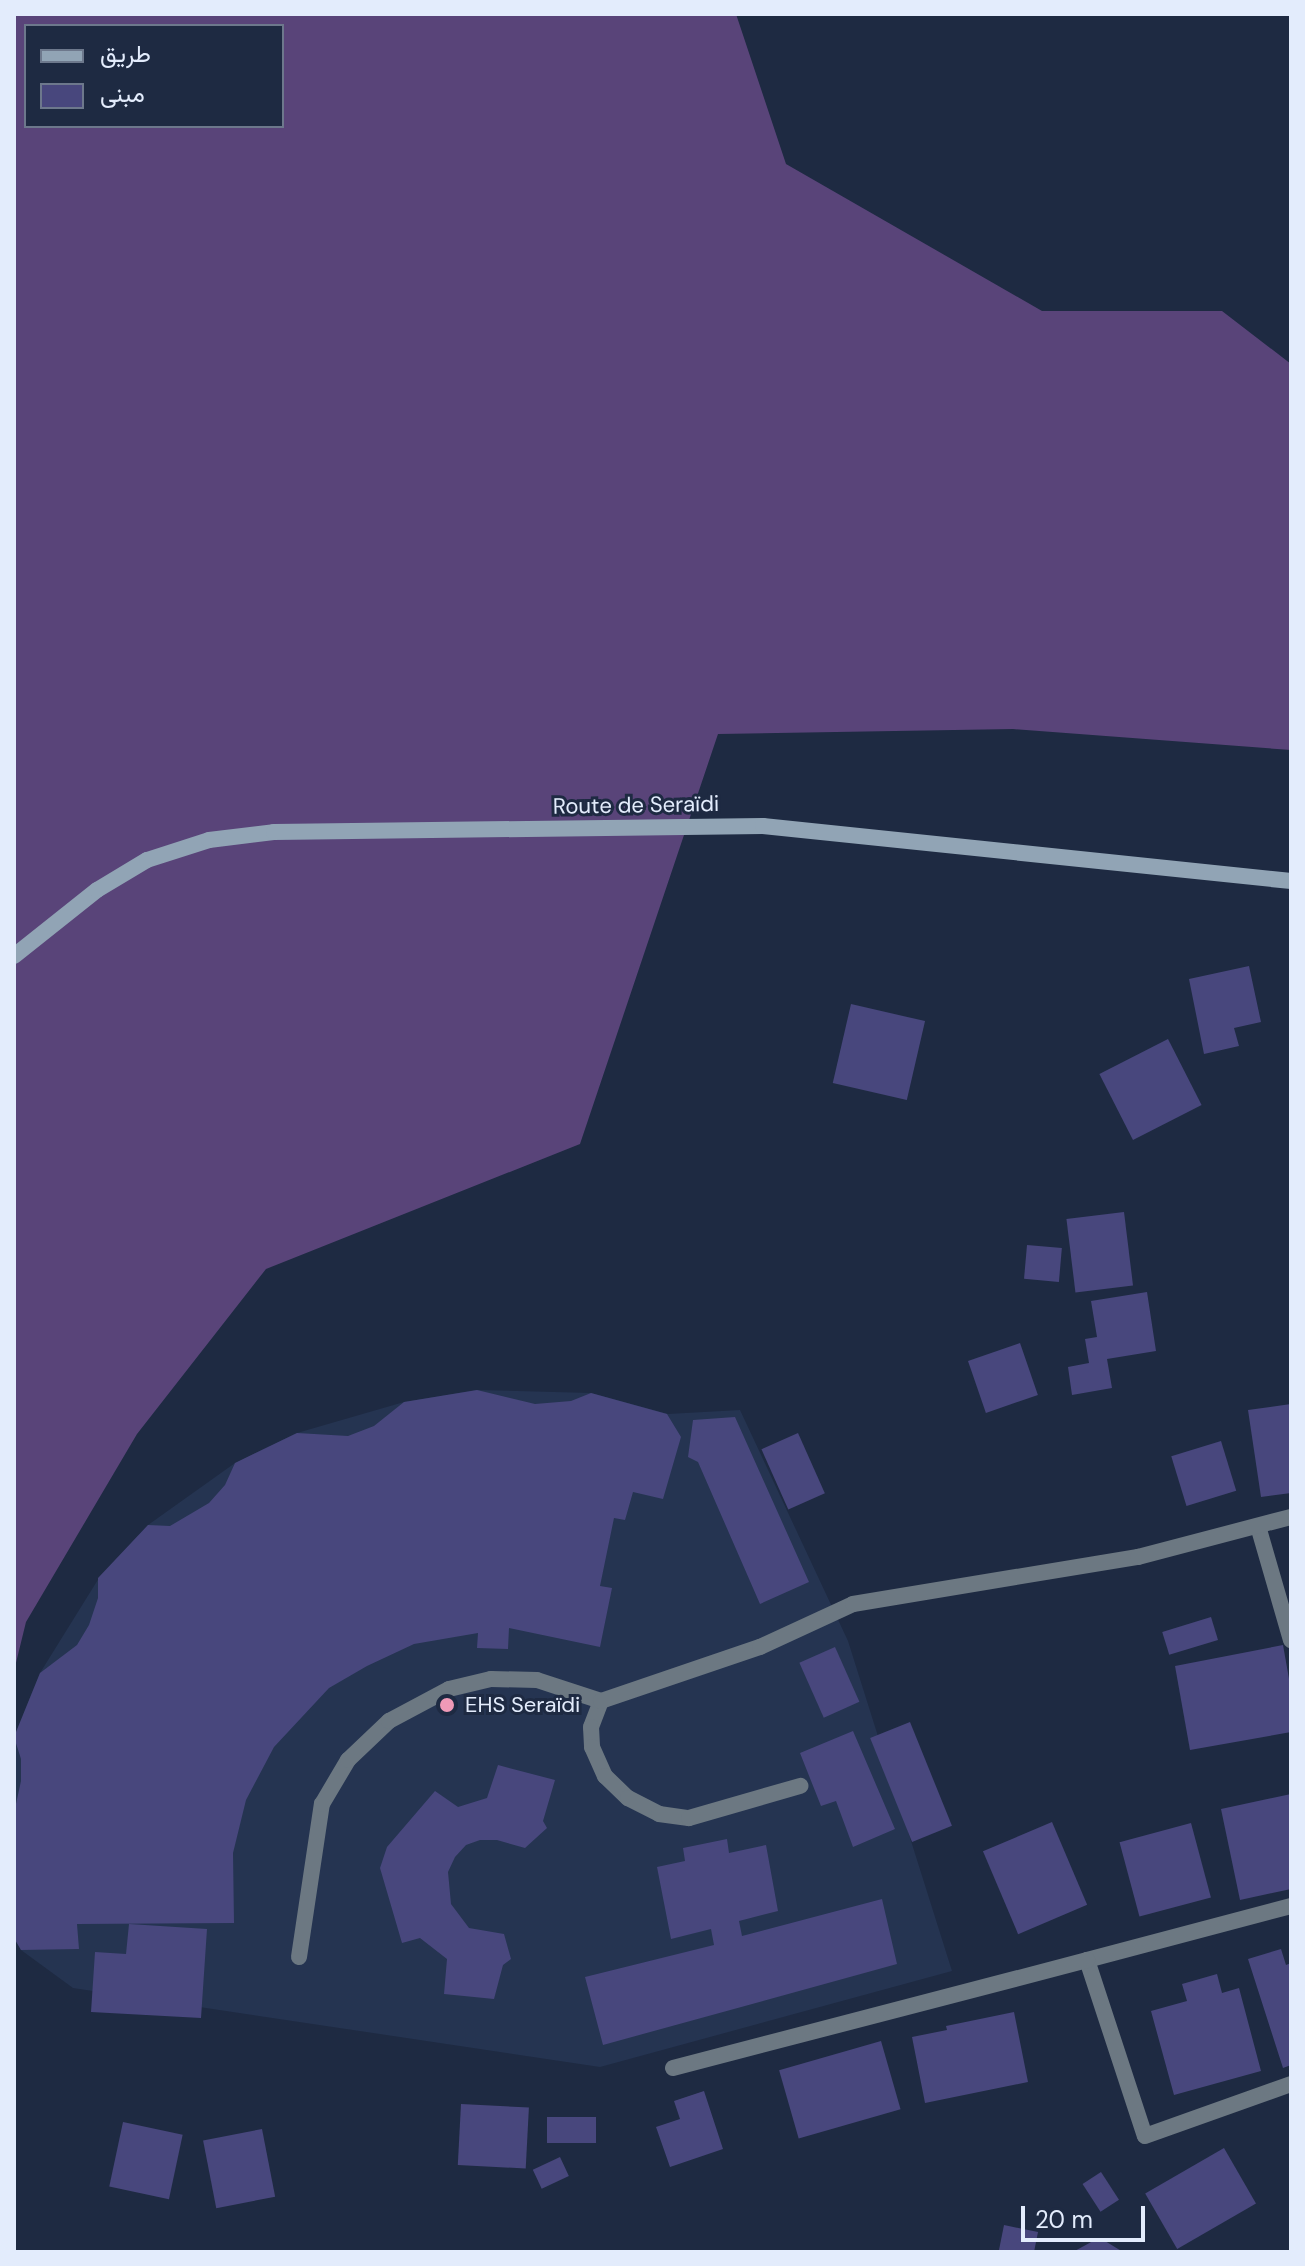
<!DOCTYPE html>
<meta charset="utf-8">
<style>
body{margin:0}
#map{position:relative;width:1305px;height:2266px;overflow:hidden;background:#1e2a42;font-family:"DM Sans",Vazirmatn,sans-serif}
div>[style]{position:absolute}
.built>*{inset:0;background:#253451}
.forest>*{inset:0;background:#594479}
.building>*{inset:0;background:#48477d;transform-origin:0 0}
.service>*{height:16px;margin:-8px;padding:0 8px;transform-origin:8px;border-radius:8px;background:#6c7882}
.minor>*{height:16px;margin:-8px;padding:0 8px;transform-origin:8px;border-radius:8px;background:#6c7882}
.secondary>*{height:16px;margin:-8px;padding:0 8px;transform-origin:8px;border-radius:8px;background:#91a4b5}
.dots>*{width:22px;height:22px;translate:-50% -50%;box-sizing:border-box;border:4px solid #1e2a42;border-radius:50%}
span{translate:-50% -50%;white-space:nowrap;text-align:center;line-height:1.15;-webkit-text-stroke:6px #1e2a42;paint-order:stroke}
.street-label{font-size:22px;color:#e3ecfc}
.poi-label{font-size:22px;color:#e3ecfc}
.left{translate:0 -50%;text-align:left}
.frame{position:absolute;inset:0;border:16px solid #e3ecfc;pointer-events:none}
.legend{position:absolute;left:24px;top:24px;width:260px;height:104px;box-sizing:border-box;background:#1e2a42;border:2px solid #6d788c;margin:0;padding:10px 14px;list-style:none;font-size:24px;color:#e3ecfc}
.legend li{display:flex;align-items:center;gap:16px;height:40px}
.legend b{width:40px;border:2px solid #6d788c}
.scale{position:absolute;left:1021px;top:2206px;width:124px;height:36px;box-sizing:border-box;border:4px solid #e3ecfc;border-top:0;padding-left:10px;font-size:24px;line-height:28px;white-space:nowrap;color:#e3ecfc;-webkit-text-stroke:6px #1e2a42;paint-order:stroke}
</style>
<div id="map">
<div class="built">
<i style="clip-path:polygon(477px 1390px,591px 1393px,668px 1414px,740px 1410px,848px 1641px,952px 1971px,600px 2067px,73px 1988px,21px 1950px,14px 1938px,14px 1737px,40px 1673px,99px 1578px,148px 1525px,235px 1463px,297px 1433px,404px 1402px)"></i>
</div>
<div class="forest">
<i style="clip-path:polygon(evenodd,14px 14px,736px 14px,786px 164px,1042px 311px,1222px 311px,1291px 364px,1291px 750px,1013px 729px,718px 734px,580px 1144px,266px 1269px,137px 1434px,26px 1622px,14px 1671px,14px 14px,26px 26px,282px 26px,282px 126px,26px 126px,26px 26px)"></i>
</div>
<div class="building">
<i style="clip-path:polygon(1249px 966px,1261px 1022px,1234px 1028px,1239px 1046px,1204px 1054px,1189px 979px)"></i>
<i style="left:851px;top:1004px;width:76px;height:81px;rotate:13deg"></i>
<i style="left:1168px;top:1039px;width:74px;height:77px;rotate:63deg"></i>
<i style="left:1124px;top:1212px;width:74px;height:58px;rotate:83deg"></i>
<i style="left:1027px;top:1245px;width:35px;height:34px;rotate:5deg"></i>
<i style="clip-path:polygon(1147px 1292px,1156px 1351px,1107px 1359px,1112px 1388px,1072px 1395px,1068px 1367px,1089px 1363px,1085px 1339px,1097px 1337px,1091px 1301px)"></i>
<i style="left:1020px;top:1343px;width:55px;height:55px;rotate:71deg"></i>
<i style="clip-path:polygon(477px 1390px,535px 1404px,571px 1401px,591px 1393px,667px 1414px,681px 1437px,663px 1499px,633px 1492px,625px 1520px,614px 1518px,600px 1586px,612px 1588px,600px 1647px,509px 1628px,508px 1649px,477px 1648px,478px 1633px,414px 1644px,367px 1666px,329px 1688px,274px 1747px,246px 1800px,233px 1853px,234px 1923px,77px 1924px,79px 1949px,21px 1950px,14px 1938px,14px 1813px,21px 1781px,21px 1759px,14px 1737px,40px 1673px,77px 1645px,89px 1625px,98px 1598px,98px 1578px,148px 1525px,170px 1526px,209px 1503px,225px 1485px,235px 1463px,297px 1433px,348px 1436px,374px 1426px,404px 1402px)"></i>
<i style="clip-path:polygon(1291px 1404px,1291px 1493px,1261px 1497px,1248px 1410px)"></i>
<i style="clip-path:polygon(735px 1417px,809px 1582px,760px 1604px,698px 1462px,688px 1457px,693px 1420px)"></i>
<i style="left:798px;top:1433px;width:66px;height:40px;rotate:66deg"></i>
<i style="left:1221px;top:1441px;width:52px;height:52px;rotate:73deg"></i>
<i style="left:1211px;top:1617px;width:24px;height:51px;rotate:73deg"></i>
<i style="clip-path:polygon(1283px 1645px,1291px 1690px,1291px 1732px,1190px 1750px,1175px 1666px)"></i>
<i style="left:835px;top:1647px;width:60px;height:39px;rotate:66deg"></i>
<i style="left:910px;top:1722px;width:112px;height:43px;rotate:68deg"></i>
<i style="clip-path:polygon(853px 1731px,895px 1829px,853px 1847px,836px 1801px,821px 1806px,800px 1753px)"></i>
<i style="clip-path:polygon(498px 1765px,555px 1780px,543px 1821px,547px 1828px,525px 1848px,497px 1840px,480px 1840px,466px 1845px,455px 1857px,448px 1872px,451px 1904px,469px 1928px,504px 1934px,511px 1959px,503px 1965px,494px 1999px,444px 1994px,447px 1959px,420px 1938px,402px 1943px,380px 1868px,387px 1847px,435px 1791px,458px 1807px,487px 1798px)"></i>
<i style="clip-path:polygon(1291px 1794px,1291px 1889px,1240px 1900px,1221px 1809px)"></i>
<i style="left:1052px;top:1822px;width:90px;height:75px;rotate:67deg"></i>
<i style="left:1191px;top:1823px;width:77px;height:74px;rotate:75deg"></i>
<i style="clip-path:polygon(727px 1839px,729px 1853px,766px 1845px,778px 1911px,739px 1921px,742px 1936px,882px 1899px,897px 1964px,603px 2045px,585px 1977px,714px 1945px,711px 1929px,671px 1939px,657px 1867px,685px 1861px,683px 1848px)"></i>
<i style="clip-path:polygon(129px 1924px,207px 1929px,201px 2018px,91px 2012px,95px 1952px,126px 1954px)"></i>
<i style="clip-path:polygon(1281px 1949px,1286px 1965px,1291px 1963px,1291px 2065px,1283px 2068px,1248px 1959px)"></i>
<i style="clip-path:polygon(1217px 1974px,1222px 1993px,1239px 1988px,1261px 2071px,1174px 2095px,1151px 2011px,1187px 2001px,1182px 1984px)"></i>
<i style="clip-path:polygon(1014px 2012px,1028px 2082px,925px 2103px,912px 2037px,947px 2030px,946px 2026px)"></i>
<i style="left:881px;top:2041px;width:71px;height:106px;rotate:74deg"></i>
<i style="clip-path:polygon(704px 2091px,723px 2149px,670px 2167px,656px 2127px,680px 2119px,674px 2101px)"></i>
<i style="left:461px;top:2104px;width:68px;height:61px;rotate:3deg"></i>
<i style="left:547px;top:2117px;width:49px;height:26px"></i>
<i style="left:123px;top:2122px;width:61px;height:66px;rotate:12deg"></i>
<i style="left:262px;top:2129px;width:69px;height:60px;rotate:79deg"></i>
<i style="left:1224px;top:2148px;width:64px;height:91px;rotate:60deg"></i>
<i style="left:560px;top:2157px;width:21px;height:30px;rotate:65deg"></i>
<i style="left:1101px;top:2172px;width:33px;height:22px;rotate:57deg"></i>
<i style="clip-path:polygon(1004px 2225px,1038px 2232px,1034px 2252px,999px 2250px)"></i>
<i style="clip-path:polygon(1093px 2241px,1105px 2241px,1123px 2252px,1073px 2252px)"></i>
</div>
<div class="service">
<i style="left:1258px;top:1526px;width:119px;rotate:73.9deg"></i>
<i style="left:601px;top:1701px;width:28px;rotate:111deg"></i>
<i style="left:591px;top:1727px;width:20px;rotate:87deg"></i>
<i style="left:592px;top:1747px;width:32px;rotate:66deg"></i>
<i style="left:605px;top:1776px;width:32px;rotate:44deg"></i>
<i style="left:628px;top:1798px;width:35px;rotate:27deg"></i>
<i style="left:659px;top:1814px;width:30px;rotate:8deg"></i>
<i style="left:689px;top:1818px;width:116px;rotate:-16.1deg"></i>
<i style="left:1291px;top:1906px;width:211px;rotate:165.2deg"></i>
<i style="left:1087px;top:1960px;width:185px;rotate:71.8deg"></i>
<i style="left:1145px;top:2136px;width:155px;rotate:-19.6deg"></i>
<i style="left:299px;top:1957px;width:155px;rotate:-81.5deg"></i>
<i style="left:322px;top:1804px;width:51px;rotate:-59.4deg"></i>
<i style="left:348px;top:1760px;width:57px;rotate:-43.6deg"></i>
<i style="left:389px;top:1721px;width:68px;rotate:-28.1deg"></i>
<i style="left:449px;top:1689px;width:43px;rotate:-13.4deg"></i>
<i style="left:491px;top:1679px;width:46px;rotate:1.2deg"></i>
<i style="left:537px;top:1680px;width:67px;rotate:18.2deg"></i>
<i style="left:601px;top:1701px;width:168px;rotate:-18.8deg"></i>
<i style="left:760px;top:1647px;width:102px;rotate:-24.8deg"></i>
<i style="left:673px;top:2068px;width:428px;rotate:-14.6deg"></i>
</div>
<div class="minor">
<i style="left:853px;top:1604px;width:289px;rotate:-9.4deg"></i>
<i style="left:1138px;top:1557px;width:158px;rotate:-14.7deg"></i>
</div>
<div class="secondary">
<i style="left:14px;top:956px;width:106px;rotate:-38.5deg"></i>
<i style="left:97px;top:890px;width:58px;rotate:-31deg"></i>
<i style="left:147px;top:860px;width:65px;rotate:-17.9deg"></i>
<i style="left:209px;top:840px;width:65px;rotate:-7deg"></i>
<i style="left:274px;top:832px;width:489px;rotate:-0.7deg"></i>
<i style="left:763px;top:826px;width:531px;rotate:5.95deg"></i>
</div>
<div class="dots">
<i style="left:447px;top:1705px;background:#f09ab7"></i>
</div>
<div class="street-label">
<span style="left:636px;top:805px;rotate:-1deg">Route de Seraïdi</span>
</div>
<div class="poi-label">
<span class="left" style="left:465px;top:1705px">EHS Seraïdi</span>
</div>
<div class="frame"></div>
<ul class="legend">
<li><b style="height:10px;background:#91a4b5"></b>طريق</li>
<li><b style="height:22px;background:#48477d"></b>مبنى</li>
</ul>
<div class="scale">20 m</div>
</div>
